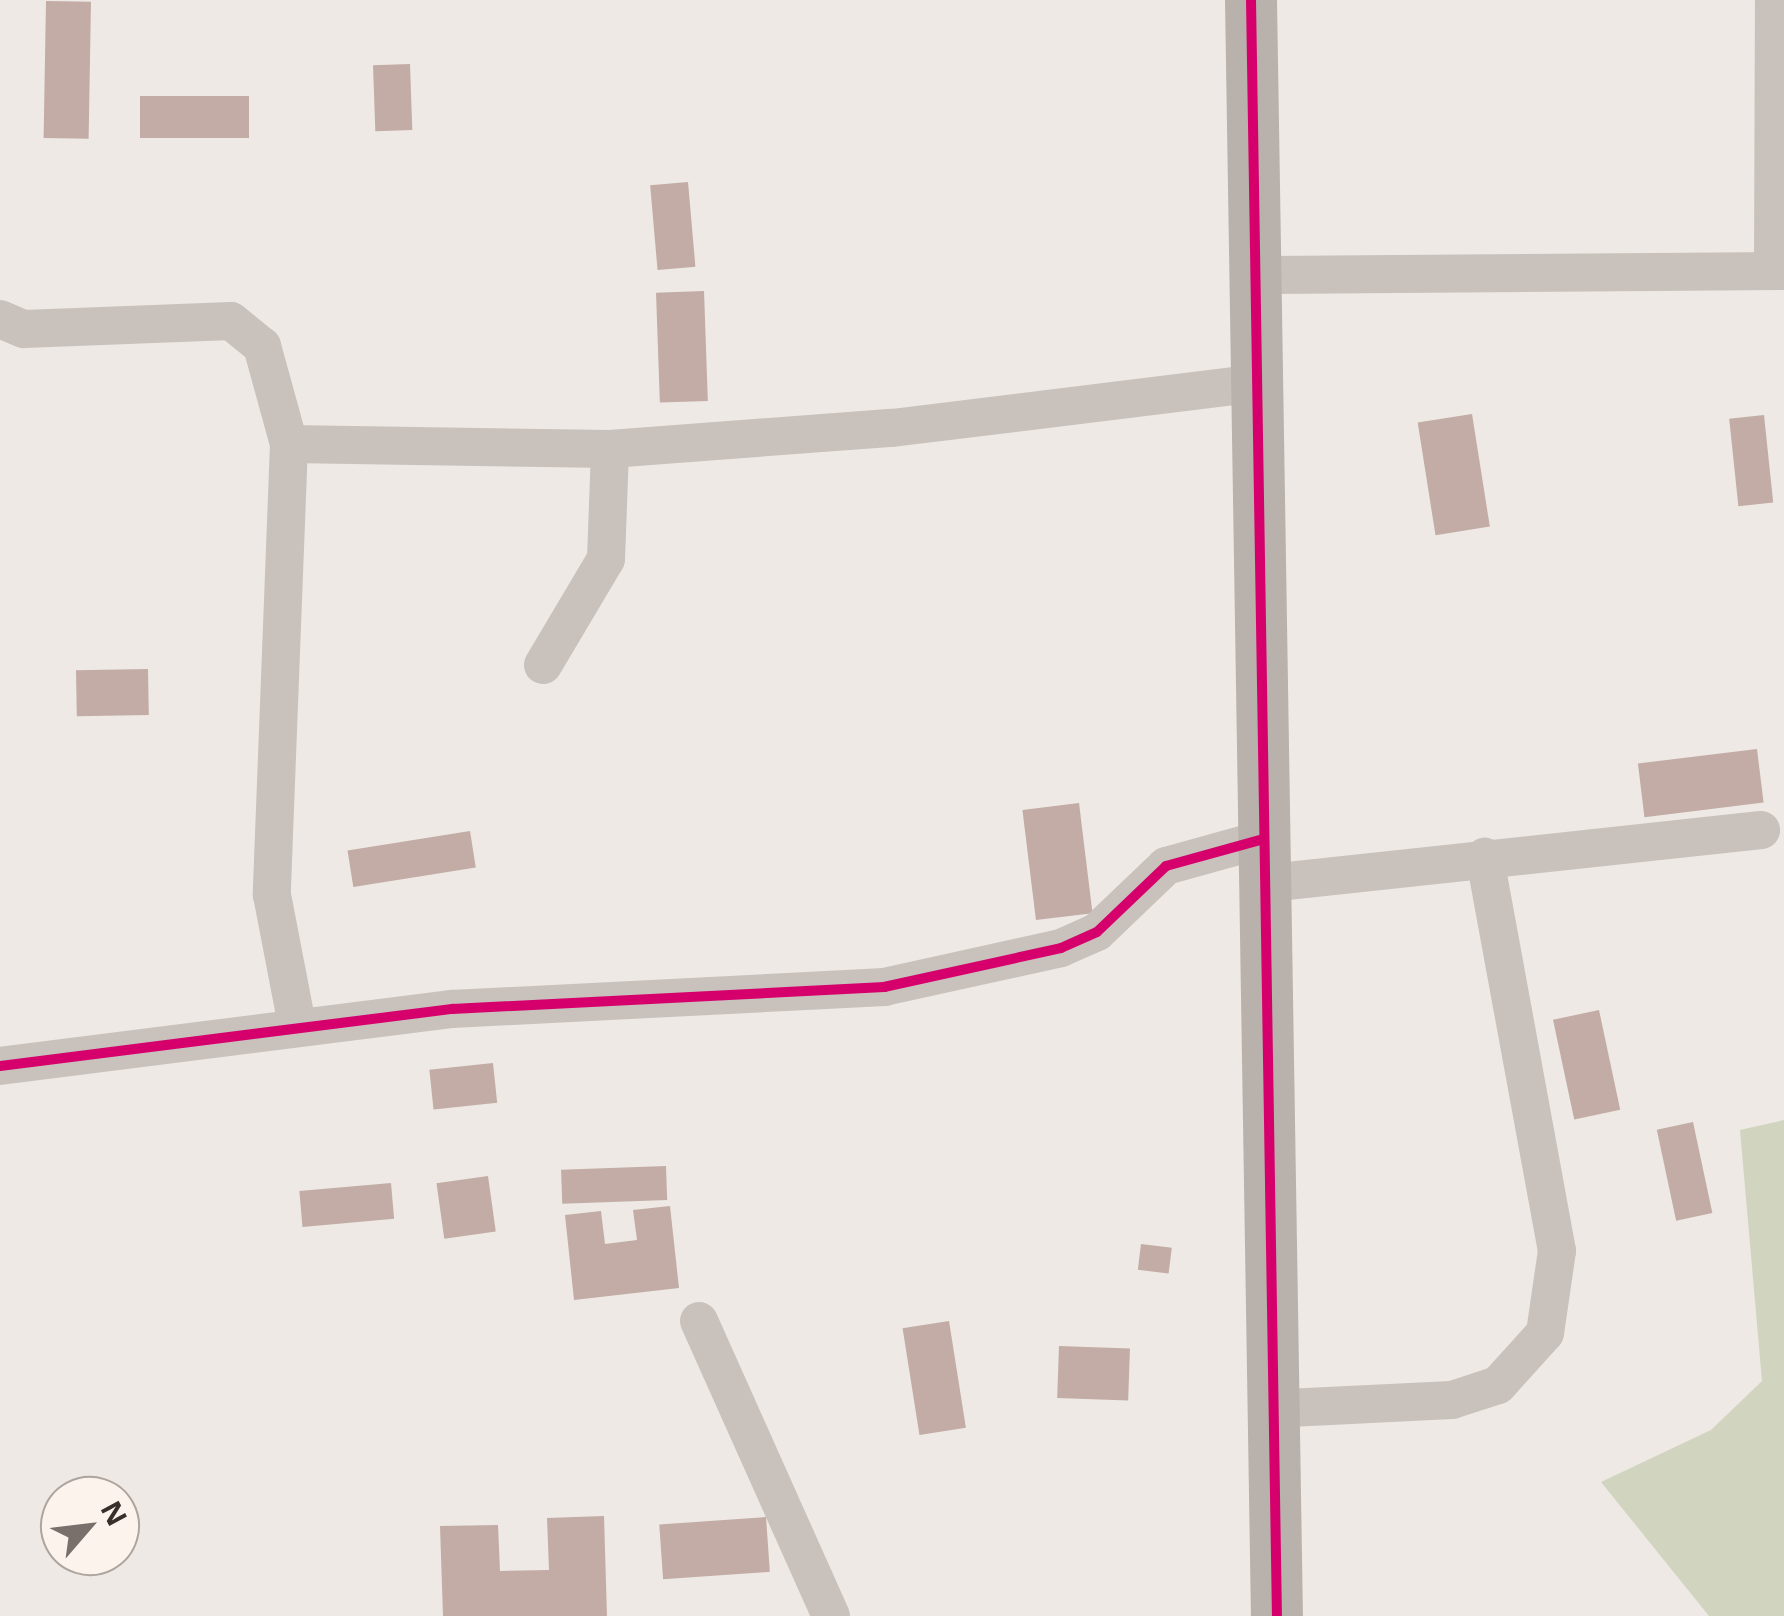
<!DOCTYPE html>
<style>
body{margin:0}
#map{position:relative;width:1784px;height:1616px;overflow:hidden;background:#eee9e4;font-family:"Open Sans",sans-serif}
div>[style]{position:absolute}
.green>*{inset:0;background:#d1d4be}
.building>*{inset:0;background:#c2aca5;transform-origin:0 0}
.street>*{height:38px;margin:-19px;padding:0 19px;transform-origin:19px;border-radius:19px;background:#c8c1bc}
.secondary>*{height:52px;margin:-26px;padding:0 26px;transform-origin:26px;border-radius:26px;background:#b8b1ac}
.cycleway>*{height:10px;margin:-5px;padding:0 5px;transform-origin:5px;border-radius:5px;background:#d6006c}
span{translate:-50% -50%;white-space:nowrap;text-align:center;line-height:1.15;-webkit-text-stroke:8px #fbf3ec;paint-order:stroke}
.north{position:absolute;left:40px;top:1476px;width:100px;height:100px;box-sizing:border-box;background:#fbf3ec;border:2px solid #aea49e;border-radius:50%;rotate:62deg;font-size:28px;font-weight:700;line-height:40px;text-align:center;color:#3a2e2a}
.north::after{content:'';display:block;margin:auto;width:35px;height:45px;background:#796f6b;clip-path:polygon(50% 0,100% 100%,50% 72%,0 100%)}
</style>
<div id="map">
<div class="green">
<i style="clip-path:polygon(1784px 1120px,1784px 1616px,1709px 1616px,1601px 1482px,1711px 1430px,1762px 1381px,1740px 1130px)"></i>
</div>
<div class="building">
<i style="left:46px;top:1px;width:45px;height:137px;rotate:1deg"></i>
<i style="left:410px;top:64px;width:66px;height:37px;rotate:88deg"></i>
<i style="left:140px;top:96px;width:109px;height:42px"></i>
<i style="left:688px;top:182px;width:85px;height:38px;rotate:85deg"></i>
<i style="left:704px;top:291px;width:110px;height:48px;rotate:88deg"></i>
<i style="left:1472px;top:414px;width:114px;height:55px;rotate:81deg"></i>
<i style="left:1764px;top:415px;width:88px;height:35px;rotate:84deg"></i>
<i style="left:148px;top:669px;width:46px;height:72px;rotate:89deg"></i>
<i style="left:1757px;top:749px;width:54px;height:120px;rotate:83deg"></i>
<i style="left:1079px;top:803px;width:111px;height:57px;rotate:83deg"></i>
<i style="left:470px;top:831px;width:37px;height:124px;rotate:81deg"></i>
<i style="left:1599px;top:1010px;width:102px;height:47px;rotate:78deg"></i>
<i style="left:493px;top:1063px;width:40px;height:64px;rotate:84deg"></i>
<i style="left:1693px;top:1122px;width:93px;height:37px;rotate:78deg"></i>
<i style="left:666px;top:1166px;width:34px;height:105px;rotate:88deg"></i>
<i style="left:488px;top:1176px;width:56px;height:52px;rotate:82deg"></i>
<i style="left:391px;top:1183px;width:36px;height:92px;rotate:85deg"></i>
<i style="clip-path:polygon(670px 1206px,679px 1288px,574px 1300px,565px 1215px,601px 1211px,605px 1244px,637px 1240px,633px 1210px)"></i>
<i style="left:1141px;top:1244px;width:31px;height:26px;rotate:7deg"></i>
<i style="left:949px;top:1321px;width:108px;height:47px;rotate:81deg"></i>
<i style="left:1059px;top:1346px;width:71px;height:52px;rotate:2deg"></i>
<i style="clip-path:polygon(604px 1516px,607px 1616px,443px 1616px,440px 1526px,498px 1525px,500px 1571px,549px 1570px,547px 1518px)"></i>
<i style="left:766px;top:1517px;width:55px;height:107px;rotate:86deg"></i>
</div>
<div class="street">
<i style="left:1773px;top:271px;width:271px;rotate:-89.8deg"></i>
<i style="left:1255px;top:275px;width:529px;rotate:-0.43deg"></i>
<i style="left:0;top:319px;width:26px;rotate:23deg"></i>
<i style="left:24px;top:329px;width:207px;rotate:-2.2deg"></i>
<i style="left:231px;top:321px;width:40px;rotate:39deg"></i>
<i style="left:262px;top:346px;width:102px;rotate:74.6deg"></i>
<i style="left:289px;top:444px;width:451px;rotate:92.2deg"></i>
<i style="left:272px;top:895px;width:132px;rotate:79.1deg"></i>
<i style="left:289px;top:444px;width:321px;rotate:0.9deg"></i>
<i style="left:610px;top:449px;width:283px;rotate:-4.3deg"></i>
<i style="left:892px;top:428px;width:368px;rotate:-7deg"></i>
<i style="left:543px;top:665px;width:123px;rotate:-59.3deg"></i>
<i style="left:606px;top:559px;width:110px;rotate:-87.9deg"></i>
<i style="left:1260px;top:884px;width:504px;rotate:-6.15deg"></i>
<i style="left:0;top:1066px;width:456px;rotate:-7.2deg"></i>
<i style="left:452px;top:1009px;width:433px;rotate:-2.9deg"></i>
<i style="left:884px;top:987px;width:181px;rotate:-12.4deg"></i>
<i style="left:1061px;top:948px;width:39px;rotate:-24deg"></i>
<i style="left:1097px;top:932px;width:95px;rotate:-43.7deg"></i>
<i style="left:1166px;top:866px;width:98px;rotate:-15.5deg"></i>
<i style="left:699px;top:1321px;width:323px;rotate:65.9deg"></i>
<i style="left:1267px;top:1409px;width:185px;rotate:-2.8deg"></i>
<i style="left:1452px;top:1400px;width:48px;rotate:-18.1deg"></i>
<i style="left:1498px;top:1385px;width:70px;rotate:-47.9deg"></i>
<i style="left:1545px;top:1333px;width:83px;rotate:-81.7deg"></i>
<i style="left:1557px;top:1251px;width:401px;rotate:-100.4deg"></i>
</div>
<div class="secondary">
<i style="left:1251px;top:0;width:1616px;rotate:89.08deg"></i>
</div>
<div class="cycleway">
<i style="left:1251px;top:0;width:1616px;rotate:89.08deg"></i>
<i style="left:0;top:1066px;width:456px;rotate:-7.2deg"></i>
<i style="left:452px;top:1009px;width:433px;rotate:-2.9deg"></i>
<i style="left:884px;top:987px;width:181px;rotate:-12.4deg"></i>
<i style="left:1061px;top:948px;width:39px;rotate:-24deg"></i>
<i style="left:1097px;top:932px;width:95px;rotate:-43.7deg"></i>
<i style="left:1166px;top:866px;width:98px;rotate:-15.5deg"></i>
</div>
<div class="north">N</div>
</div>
